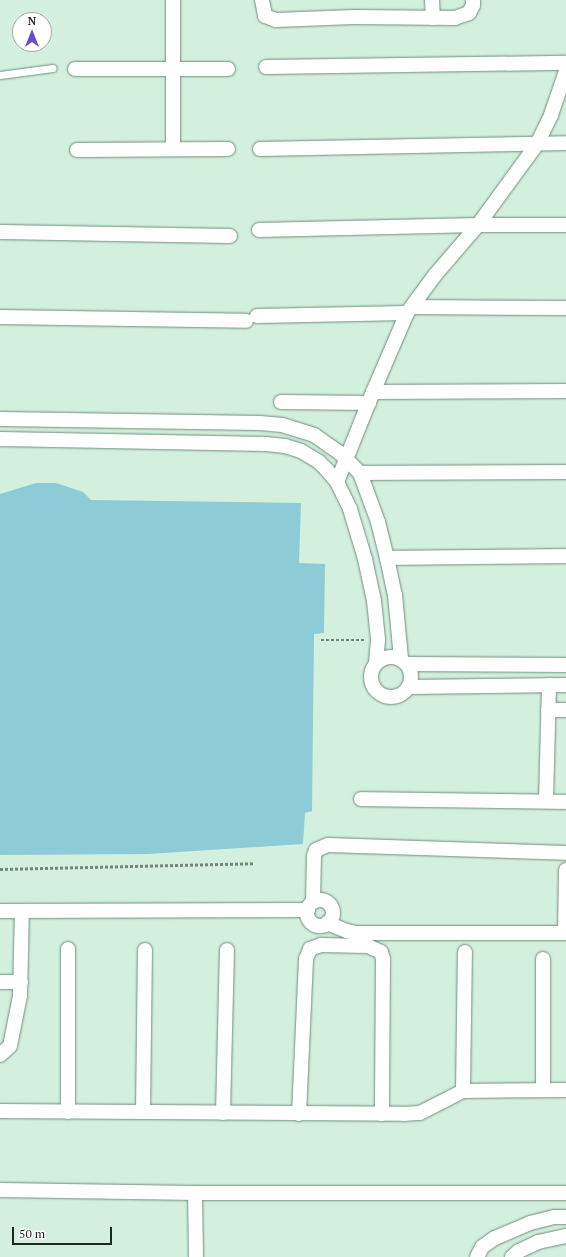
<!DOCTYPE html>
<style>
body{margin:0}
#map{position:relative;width:566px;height:1257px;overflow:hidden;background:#d3f0df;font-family:"PT Serif",serif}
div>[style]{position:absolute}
.water>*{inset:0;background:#8dcbd7}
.path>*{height:2.5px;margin-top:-1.25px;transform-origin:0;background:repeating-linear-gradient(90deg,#72867b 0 3px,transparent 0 5px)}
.roads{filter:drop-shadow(0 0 1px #728d7d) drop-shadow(0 0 1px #728d7d)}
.lane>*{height:7px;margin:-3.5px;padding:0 3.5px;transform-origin:3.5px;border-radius:3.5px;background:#fff}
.street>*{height:14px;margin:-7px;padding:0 7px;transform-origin:7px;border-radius:7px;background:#fff}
.street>.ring{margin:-7px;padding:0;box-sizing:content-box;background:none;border:14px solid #fff;border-radius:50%}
span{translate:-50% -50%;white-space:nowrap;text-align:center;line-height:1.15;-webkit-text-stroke:4px #fff;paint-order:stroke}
.north{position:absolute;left:12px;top:12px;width:40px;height:40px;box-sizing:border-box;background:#fff;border:1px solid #a4a9a6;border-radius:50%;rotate:0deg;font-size:11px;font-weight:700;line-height:16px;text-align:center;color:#1c2721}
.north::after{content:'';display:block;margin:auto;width:14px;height:18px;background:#664dc7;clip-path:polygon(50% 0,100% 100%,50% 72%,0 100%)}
.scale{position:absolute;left:12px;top:1227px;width:100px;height:18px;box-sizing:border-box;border:2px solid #1c2721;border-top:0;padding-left:5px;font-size:12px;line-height:14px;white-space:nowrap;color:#1c2721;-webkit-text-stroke:3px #fff;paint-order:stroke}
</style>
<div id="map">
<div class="water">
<i style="clip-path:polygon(36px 483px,56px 483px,83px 492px,91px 500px,301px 503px,299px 563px,325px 564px,324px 633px,314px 634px,312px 811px,305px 813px,303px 844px,148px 854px,0 855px,0 494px)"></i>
</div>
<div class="path">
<i style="left:321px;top:640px;width:45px"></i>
<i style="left:0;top:869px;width:255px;rotate:-1.3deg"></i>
</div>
<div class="roads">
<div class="lane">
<i style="left:0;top:75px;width:53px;rotate:-7.5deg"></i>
</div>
<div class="street">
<i style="left:262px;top:0;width:16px;rotate:79deg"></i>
<i style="left:265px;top:16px;width:12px;rotate:20deg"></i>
<i style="left:276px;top:20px;width:78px;rotate:-2.2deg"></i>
<i style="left:354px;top:17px;width:101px;rotate:0.6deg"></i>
<i style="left:455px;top:18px;width:15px;rotate:-20deg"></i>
<i style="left:469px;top:13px;width:9px;rotate:-63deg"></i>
<i style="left:473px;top:5px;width:5px;rotate:-90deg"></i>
<i style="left:432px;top:0;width:18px;rotate:87deg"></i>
<i style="left:266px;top:67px;width:300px;rotate:-0.8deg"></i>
<i style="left:75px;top:69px;width:153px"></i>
<i style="left:173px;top:149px;width:149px;rotate:-90deg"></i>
<i style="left:260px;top:149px;width:306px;rotate:-1.1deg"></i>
<i style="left:77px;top:150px;width:151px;rotate:-0.4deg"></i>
<i style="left:259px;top:230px;width:219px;rotate:-1.3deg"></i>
<i style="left:478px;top:225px;width:88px"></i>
<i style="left:0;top:232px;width:230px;rotate:1deg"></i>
<i style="left:412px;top:307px;width:154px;rotate:0.4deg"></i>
<i style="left:257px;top:316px;width:150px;rotate:-1.1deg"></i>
<i style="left:0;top:317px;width:246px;rotate:0.9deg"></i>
<i style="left:373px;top:392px;width:193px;rotate:-0.3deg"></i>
<i style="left:281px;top:402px;width:88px;rotate:0.7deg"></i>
<i style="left:0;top:419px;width:260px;rotate:0.9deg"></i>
<i style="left:260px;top:423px;width:22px;rotate:5deg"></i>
<i style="left:282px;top:425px;width:34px;rotate:17deg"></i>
<i style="left:314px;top:435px;width:32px;rotate:35deg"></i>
<i style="left:340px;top:453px;width:28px;rotate:45deg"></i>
<i style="left:360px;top:473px;width:52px;rotate:69.8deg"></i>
<i style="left:378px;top:522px;width:37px;rotate:76deg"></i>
<i style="left:387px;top:558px;width:38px;rotate:78deg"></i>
<i style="left:395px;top:595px;width:64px;rotate:84.6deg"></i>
<i style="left:0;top:439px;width:266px;rotate:1.1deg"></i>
<i style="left:266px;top:444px;width:19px;rotate:6deg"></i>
<i style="left:285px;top:446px;width:17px;rotate:17deg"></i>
<i style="left:301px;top:451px;width:21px;rotate:31deg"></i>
<i style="left:319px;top:462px;width:11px;rotate:45deg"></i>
<i style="left:327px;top:470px;width:16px;rotate:50deg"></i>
<i style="left:337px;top:482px;width:30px;rotate:64deg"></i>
<i style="left:350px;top:509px;width:52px;rotate:73.3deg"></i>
<i style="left:365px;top:559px;width:43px;rotate:77.9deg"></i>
<i style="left:374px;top:601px;width:39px;rotate:84deg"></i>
<i style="left:378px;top:640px;width:23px;rotate:95deg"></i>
<i style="left:360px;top:473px;width:206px;rotate:-0.3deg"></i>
<i style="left:337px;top:482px;width:97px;rotate:-68.2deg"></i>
<i style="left:373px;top:392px;width:86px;rotate:-66.7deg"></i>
<i style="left:407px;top:313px;width:47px;rotate:-53.6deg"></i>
<i style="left:435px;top:275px;width:66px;rotate:-49.3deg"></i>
<i style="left:478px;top:225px;width:100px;rotate:-53.9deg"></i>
<i style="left:537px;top:144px;width:32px;rotate:-64deg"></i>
<i style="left:551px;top:115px;width:46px;rotate:-71.2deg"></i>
<i style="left:387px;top:558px;width:179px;rotate:-0.6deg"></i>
<i class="ring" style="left:371px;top:657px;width:26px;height:26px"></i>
<i style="left:407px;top:664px;width:159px;rotate:0.4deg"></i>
<i style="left:409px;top:687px;width:157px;rotate:-0.7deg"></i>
<i style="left:548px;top:710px;width:18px"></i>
<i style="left:361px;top:799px;width:205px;rotate:0.8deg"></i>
<i style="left:546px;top:801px;width:116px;rotate:-88.5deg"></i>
<i class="ring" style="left:307px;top:900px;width:12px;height:12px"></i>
<i style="left:313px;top:902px;width:46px;rotate:-88.8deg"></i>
<i style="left:314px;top:856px;width:6px;rotate:-72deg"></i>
<i style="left:316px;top:850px;width:13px;rotate:-23deg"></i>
<i style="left:328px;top:845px;width:238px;rotate:1.9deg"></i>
<i style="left:0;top:911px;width:308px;rotate:-0.2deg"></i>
<i style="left:327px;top:923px;width:22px;rotate:22deg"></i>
<i style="left:347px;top:931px;width:9px;rotate:13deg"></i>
<i style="left:356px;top:933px;width:210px"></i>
<i style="left:565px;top:933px;width:63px;rotate:-89.1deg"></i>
<i style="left:68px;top:949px;width:163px;rotate:90deg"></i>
<i style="left:0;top:982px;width:21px"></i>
<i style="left:0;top:1055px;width:13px;rotate:-42deg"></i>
<i style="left:10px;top:1046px;width:51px;rotate:-78.7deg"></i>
<i style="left:20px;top:996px;width:85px;rotate:-88.7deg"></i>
<i style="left:543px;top:1090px;width:131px;rotate:-90deg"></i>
<i style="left:463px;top:1091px;width:139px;rotate:-89.2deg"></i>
<i style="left:0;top:1111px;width:404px;rotate:0.4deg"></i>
<i style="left:404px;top:1114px;width:16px;rotate:-4deg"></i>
<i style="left:420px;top:1113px;width:48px;rotate:-27.1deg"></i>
<i style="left:463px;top:1091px;width:103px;rotate:-0.6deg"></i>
<i style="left:143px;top:1112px;width:162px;rotate:-89.3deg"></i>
<i style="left:223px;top:1113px;width:163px;rotate:-88.6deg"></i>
<i style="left:299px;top:1114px;width:155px;rotate:-87.4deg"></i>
<i style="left:306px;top:959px;width:11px;rotate:-68deg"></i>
<i style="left:310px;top:949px;width:12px;rotate:-20deg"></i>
<i style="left:321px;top:945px;width:47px;rotate:1.2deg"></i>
<i style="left:368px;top:946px;width:14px;rotate:25deg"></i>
<i style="left:381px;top:952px;width:7px;rotate:74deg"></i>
<i style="left:383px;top:959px;width:155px;rotate:90.4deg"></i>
<i style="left:0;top:1190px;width:195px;rotate:0.9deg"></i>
<i style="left:195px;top:1193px;width:371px"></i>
<i style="left:195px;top:1193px;width:64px;rotate:89.1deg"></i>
<i style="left:477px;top:1257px;width:11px;rotate:-63deg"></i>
<i style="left:482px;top:1247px;width:16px;rotate:-35deg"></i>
<i style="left:495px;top:1238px;width:38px;rotate:-23deg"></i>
<i style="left:530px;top:1223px;width:25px;rotate:-14deg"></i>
<i style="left:554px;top:1217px;width:12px"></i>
<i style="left:512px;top:1257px;width:9px;rotate:-41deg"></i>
<i style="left:519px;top:1251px;width:21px;rotate:-25deg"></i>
<i style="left:538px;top:1242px;width:29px;rotate:-12deg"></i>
</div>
</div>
<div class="north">N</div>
<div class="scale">50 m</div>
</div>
